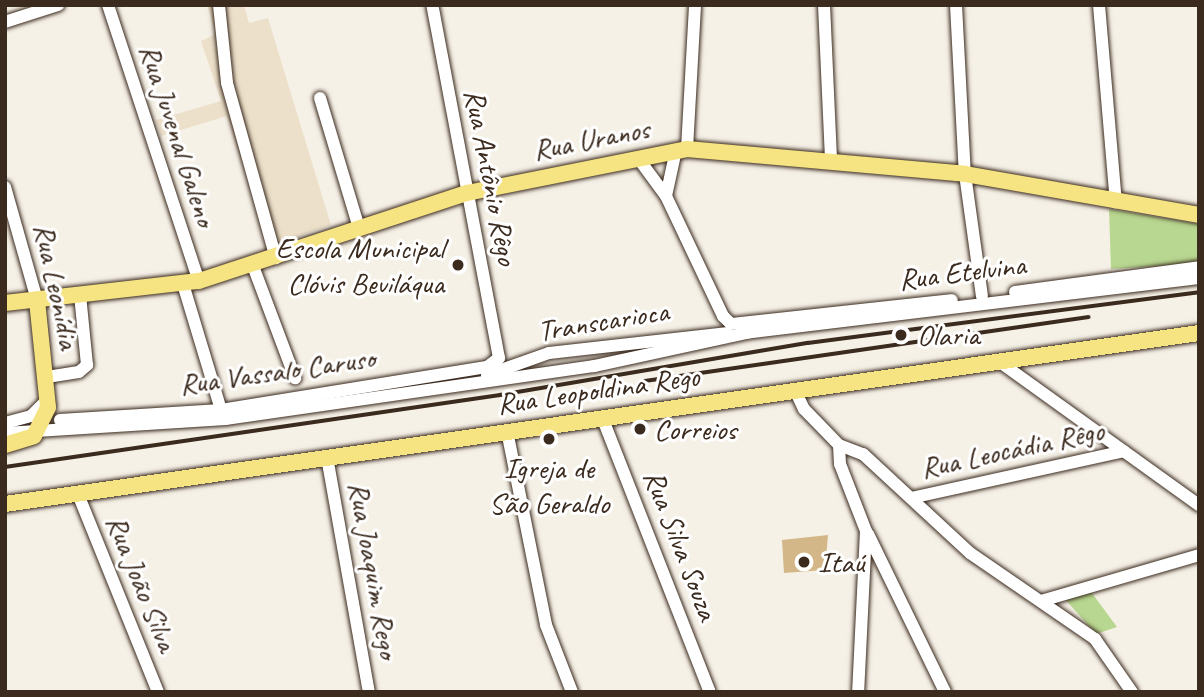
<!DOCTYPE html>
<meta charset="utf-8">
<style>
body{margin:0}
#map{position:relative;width:1204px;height:697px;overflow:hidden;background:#f6f1e7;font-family:Caveat,sans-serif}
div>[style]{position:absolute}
.built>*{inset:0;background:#ece0ca}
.green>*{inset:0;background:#b8d790}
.building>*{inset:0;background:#d4b788}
.roads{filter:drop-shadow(0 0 2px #3b2a1e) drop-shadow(0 0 2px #3b2a1e)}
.minor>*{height:12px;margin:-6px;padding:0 6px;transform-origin:6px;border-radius:6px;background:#fff}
.major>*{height:16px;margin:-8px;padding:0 8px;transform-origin:8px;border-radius:8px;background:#f6e381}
.rail>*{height:3.5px;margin:-1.75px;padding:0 1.75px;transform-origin:1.75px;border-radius:1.75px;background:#3b2a1e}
.dots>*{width:19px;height:19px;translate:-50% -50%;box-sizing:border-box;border:4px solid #fff;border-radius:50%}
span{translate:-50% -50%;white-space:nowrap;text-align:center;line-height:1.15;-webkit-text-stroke:6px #fff;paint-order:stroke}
.street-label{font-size:30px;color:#3b2a1e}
.poi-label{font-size:30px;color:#3b2a1e}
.right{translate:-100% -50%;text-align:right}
.left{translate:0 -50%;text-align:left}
.frame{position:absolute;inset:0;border:7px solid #3b2a1e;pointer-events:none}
</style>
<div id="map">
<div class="built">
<i style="clip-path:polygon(207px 5px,244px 5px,249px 23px,268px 18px,331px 225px,270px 246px,227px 116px,161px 136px,156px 120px,221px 101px,201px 41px,216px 34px)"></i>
</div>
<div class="green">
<i style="clip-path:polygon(1109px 209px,1199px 224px,1199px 264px,1111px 269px)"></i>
<i style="clip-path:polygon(1089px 589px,1117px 627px,1096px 634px,1064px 598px)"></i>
</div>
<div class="building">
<i style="clip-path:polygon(828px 535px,825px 570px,784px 573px,782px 540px)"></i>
</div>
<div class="roads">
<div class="minor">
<i style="left:108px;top:5px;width:291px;rotate:71.8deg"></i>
<i style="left:219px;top:5px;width:78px;rotate:84.1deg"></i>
<i style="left:227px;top:83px;width:182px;rotate:74.4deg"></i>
<i style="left:824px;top:5px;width:155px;rotate:87.4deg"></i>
<i style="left:956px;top:5px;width:169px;rotate:87deg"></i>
<i style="left:965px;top:174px;width:123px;rotate:82.1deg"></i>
<i style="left:1099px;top:5px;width:198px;rotate:85.1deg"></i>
<i style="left:5px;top:22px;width:56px;rotate:-17.8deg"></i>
<i style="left:320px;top:98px;width:136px;rotate:73.3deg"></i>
<i style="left:687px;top:149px;width:144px;rotate:-86.8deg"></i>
<i style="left:638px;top:158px;width:47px;rotate:53.6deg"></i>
<i style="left:666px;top:196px;width:133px;rotate:64.6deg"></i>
<i style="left:723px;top:316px;width:11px;rotate:45deg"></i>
<i style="left:731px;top:324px;width:222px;rotate:-6.2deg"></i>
<i style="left:5px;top:187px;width:117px;rotate:74.2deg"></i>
<i style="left:666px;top:196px;width:47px;rotate:-77.7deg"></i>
<i style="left:253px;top:266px;width:120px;rotate:69.4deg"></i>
<i style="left:183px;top:284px;width:132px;rotate:73.2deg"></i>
<i style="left:1015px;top:292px;width:186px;rotate:-7.7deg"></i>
<i style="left:744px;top:333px;width:458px;rotate:-6.9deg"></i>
<i style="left:997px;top:360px;width:249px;rotate:35.7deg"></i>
<i style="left:487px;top:375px;width:66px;rotate:-19.5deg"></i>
<i style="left:549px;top:353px;width:178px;rotate:-6.4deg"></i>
<i style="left:47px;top:377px;width:32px;rotate:-9deg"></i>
<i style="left:79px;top:372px;width:11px;rotate:-41deg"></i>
<i style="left:87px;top:365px;width:70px;rotate:-95.7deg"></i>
<i style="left:795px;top:390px;width:21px;rotate:65deg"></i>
<i style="left:804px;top:409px;width:50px;rotate:45.8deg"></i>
<i style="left:839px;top:445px;width:19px;rotate:87deg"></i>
<i style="left:840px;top:464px;width:72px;rotate:68.8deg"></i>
<i style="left:866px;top:531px;width:161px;rotate:92.8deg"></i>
<i style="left:602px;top:417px;width:295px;rotate:68.6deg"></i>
<i style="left:60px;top:420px;width:161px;rotate:-3.6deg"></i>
<i style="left:221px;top:410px;width:269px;rotate:-9.2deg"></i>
<i style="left:487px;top:367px;width:15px;rotate:-37deg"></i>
<i style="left:499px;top:358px;width:359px;rotate:-100.7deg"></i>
<i style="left:5px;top:423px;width:27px;rotate:-15deg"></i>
<i style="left:31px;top:416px;width:21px;rotate:-45deg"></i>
<i style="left:507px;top:431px;width:198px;rotate:78.6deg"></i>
<i style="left:546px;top:625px;width:72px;rotate:68.8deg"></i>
<i style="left:5px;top:433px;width:221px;rotate:-3.6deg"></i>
<i style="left:226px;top:419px;width:372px;rotate:-8.2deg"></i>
<i style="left:594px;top:366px;width:161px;rotate:-12.2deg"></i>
<i style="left:839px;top:445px;width:26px;rotate:21deg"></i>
<i style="left:863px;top:454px;width:146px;rotate:42.8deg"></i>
<i style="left:970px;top:553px;width:152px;rotate:34.5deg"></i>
<i style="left:1095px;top:639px;width:65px;rotate:55.1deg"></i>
<i style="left:327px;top:457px;width:239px;rotate:79.9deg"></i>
<i style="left:78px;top:494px;width:214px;rotate:68deg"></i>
<i style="left:911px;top:498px;width:218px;rotate:-12.4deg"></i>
<i style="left:868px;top:534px;width:176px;rotate:64deg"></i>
<i style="left:1041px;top:601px;width:165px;rotate:-16.2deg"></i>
</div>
<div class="major">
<i style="left:5px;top:303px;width:195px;rotate:-6.5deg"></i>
<i style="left:199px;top:281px;width:282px;rotate:-18.2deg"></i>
<i style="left:467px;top:193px;width:224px;rotate:-11.3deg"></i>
<i style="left:687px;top:149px;width:279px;rotate:5.1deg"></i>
<i style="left:965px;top:174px;width:238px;rotate:9.9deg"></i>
<i style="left:5px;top:445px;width:30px;rotate:-17deg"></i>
<i style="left:34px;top:436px;width:32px;rotate:-64deg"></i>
<i style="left:48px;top:407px;width:108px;rotate:-95.9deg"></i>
<i style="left:5px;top:504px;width:1206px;rotate:-8.15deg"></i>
</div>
</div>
<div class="rail">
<i style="left:645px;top:381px;width:448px;rotate:-8.2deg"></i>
<i style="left:5px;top:467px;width:500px;rotate:-8.28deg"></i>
<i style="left:500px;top:395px;width:312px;rotate:-9.6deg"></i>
<i style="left:808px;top:343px;width:394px;rotate:-7.4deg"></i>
</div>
<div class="dots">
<i style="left:458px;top:265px;background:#3b2a1e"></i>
<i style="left:901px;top:335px;background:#3b2a1e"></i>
<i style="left:640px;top:429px;background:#3b2a1e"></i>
<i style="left:549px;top:439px;background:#3b2a1e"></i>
<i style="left:804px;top:562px;background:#3b2a1e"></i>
</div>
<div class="street-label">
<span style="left:178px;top:135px;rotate:72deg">Rua Juvenal Galeno</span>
<span style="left:591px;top:139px;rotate:-11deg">Rua Uranos</span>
<span style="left:491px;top:177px;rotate:79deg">Rua Antônio Rêgo</span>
<span style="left:962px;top:272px;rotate:-7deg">Rua Etelvina</span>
<span style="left:57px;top:286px;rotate:78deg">Rua Leonídia</span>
<span style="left:603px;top:321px;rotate:-9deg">Transcarioca</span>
<span style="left:277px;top:371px;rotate:-8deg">Rua Vassalo Caruso</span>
<span style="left:598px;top:390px;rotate:-8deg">Rua Leopoldina Rego</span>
<span style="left:1012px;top:449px;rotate:-12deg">Rua Leocádia Rêgo</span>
<span style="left:681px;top:545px;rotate:69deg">Rua Silva Souza</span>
<span style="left:374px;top:570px;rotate:80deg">Rua Joaquim Rego</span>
<span style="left:142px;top:583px;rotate:68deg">Rua João Silva</span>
</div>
<div class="poi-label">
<span class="right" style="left:444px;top:265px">Escola Municipal<br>Clóvis Beviláqua</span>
<span class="left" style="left:917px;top:335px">Olaria</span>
<span class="left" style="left:654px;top:429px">Correios</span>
<span style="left:549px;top:485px">Igreja de<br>São Geraldo</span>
<span class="left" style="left:818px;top:562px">Itaú</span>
</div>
<div class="frame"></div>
</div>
